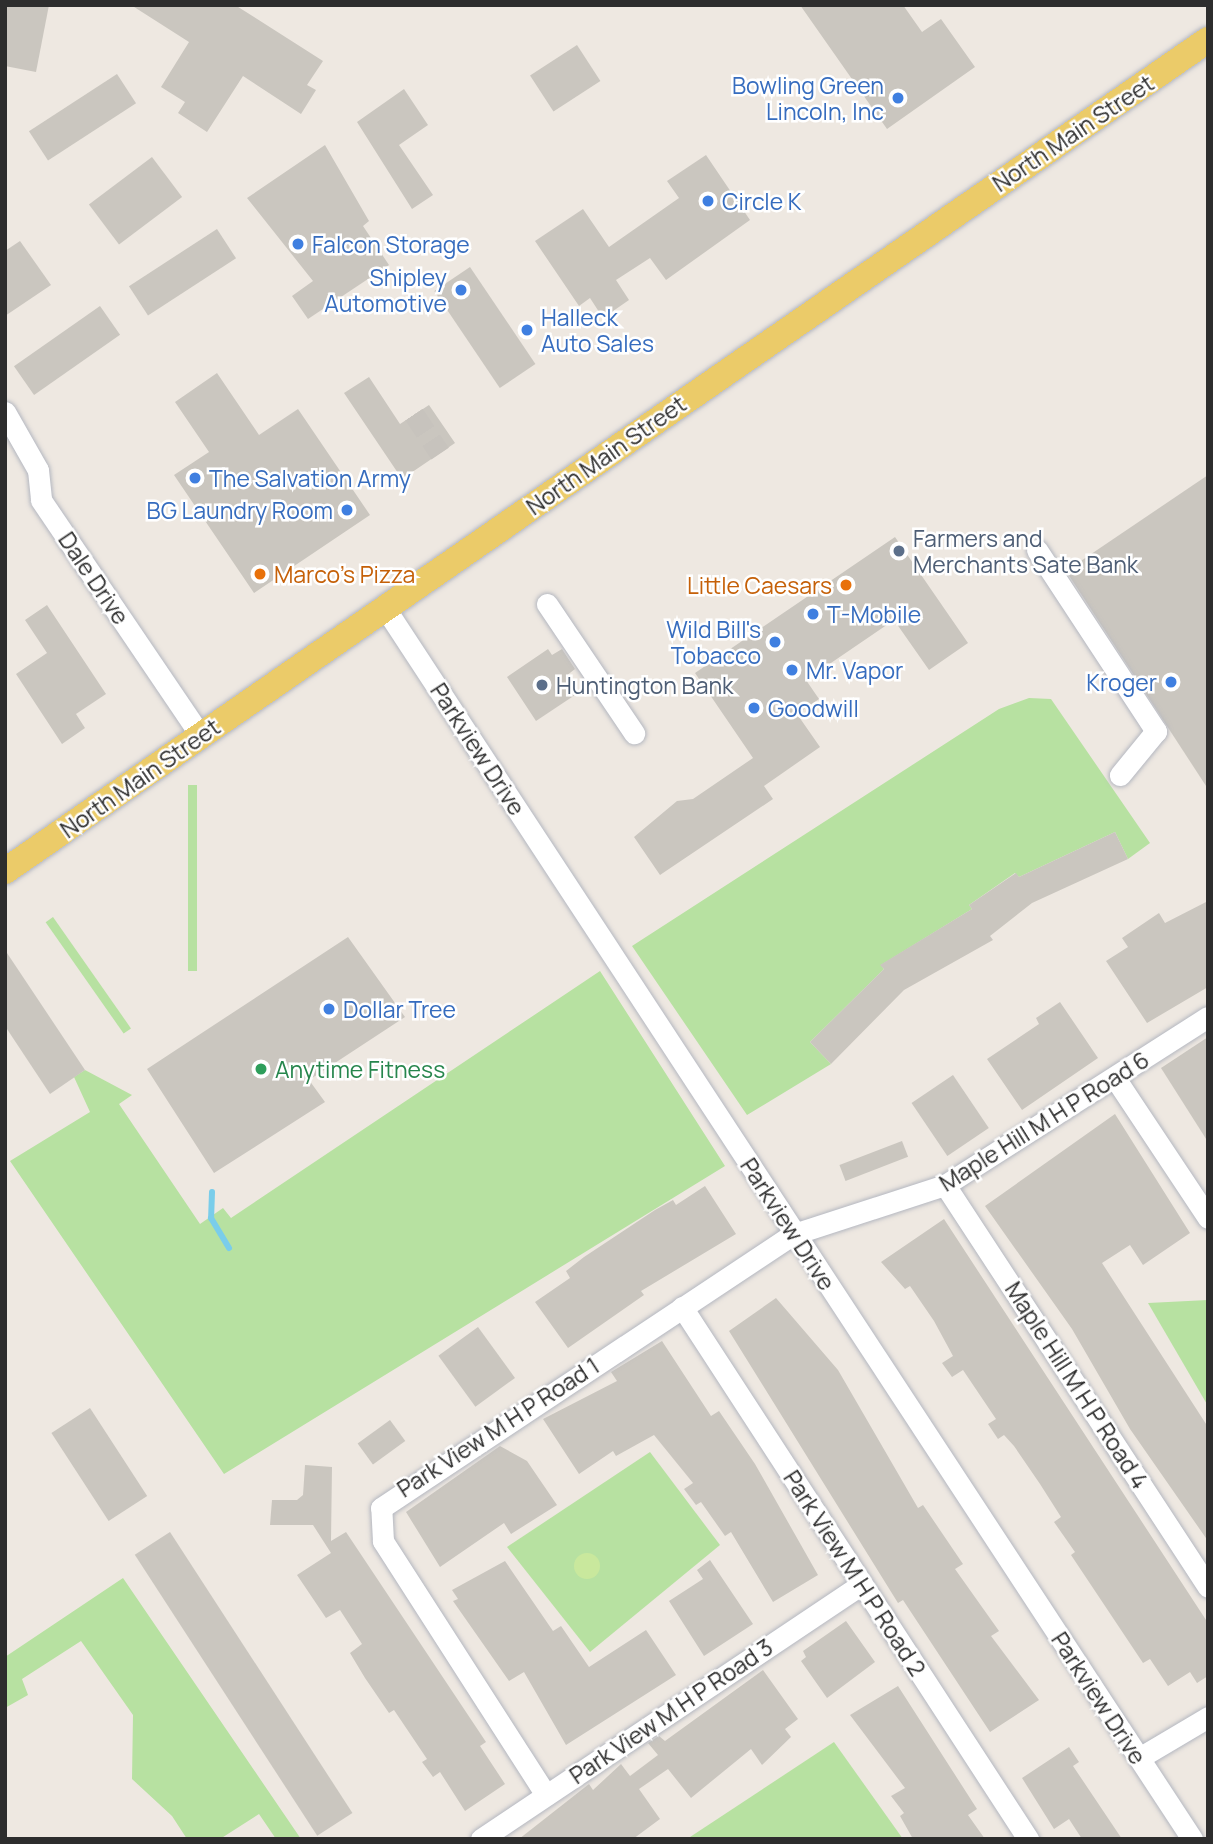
<!DOCTYPE html>
<meta charset="utf-8">
<style>
body{margin:0}
#map{position:relative;width:1213px;height:1844px;overflow:hidden;background:#eee8e1;font-family:Manrope,sans-serif}
div>[style]{position:absolute}
.green>*{inset:0;background:#b7e1a1;transform-origin:0 0}
.pitch>*{inset:0;background:#c9e89d}
.round{border-radius:50%}
.stream>*{height:6px;margin:-3px;padding:0 3px;transform-origin:3px;border-radius:3px;background:#7acdea}
.building>*{inset:0;background:#cac6bf;transform-origin:0 0}
.minor-tunnel>*{height:21px;margin-top:-10.5px;transform-origin:0;background:repeating-linear-gradient(90deg,#c7c3bd 0 21px,transparent 0 31px)}
.roads{filter:drop-shadow(0 0 2px #b4b7c0) drop-shadow(0 0 2px #b4b7c0)}
.minor>*{height:21px;margin:-10.5px;padding:0 10.5px;transform-origin:10.5px;border-radius:10.5px;background:#fff}
.major>*{height:26px;margin:-13px;padding:0 13px;transform-origin:13px;border-radius:13px;background:#ebcb69}
.dots>*{width:19px;height:19px;translate:-50% -50%;box-sizing:border-box;border:4px solid #fff;border-radius:50%}
span{translate:-50% -50%;white-space:nowrap;text-align:center;line-height:1.15;-webkit-text-stroke:5px #fff;paint-order:stroke}
.shop-label{font-size:23px;color:#366cbe}
.right{translate:-100% -50%;text-align:right}
.left{translate:0 -50%;text-align:left}
.street-label{font-size:23px;color:#2d2d2d}
.service-label{font-size:23px;color:#4e5e75}
.food-label{font-size:23px;color:#c56008}
.leisure-label{font-size:23px;color:#27864d}
.frame{position:absolute;inset:0;border:7px solid #2d2d2d;pointer-events:none}
</style>
<div id="map">
<div class="green">
<i style="clip-path:polygon(1029px 698px,1051px 699px,1150px 843px,1128px 859px,1115px 832px,1019px 877px,1015px 873px,969px 905px,972px 909px,881px 965px,884px 969px,810px 1042px,831px 1064px,747px 1115px,632px 946px,999px 709px)"></i>
<i style="left:188px;top:785px;width:9px;height:186px"></i>
<i style="left:53px;top:917px;width:136px;height:9px;rotate:55deg"></i>
<i style="clip-path:polygon(600px 971px,725px 1166px,224px 1474px,10px 1161px,90px 1112px,74px 1077px,85px 1070px,132px 1095px,119px 1104px,200px 1224px,223px 1208px,231px 1218px)"></i>
<i style="clip-path:polygon(1208px 1300px,1208px 1406px,1148px 1303px)"></i>
<i style="clip-path:polygon(650px 1452px,720px 1545px,590px 1652px,507px 1547px)"></i>
<i style="clip-path:polygon(123px 1578px,301px 1839px,276px 1839px,259px 1814px,220px 1839px,187px 1839px,172px 1816px,132px 1779px,133px 1715px,81px 1641px,22px 1679px,28px 1695px,5px 1708px,5px 1657px)"></i>
<i style="clip-path:polygon(834px 1742px,903px 1839px,687px 1839px)"></i>
</div>
<div class="pitch">
<i class="round" style="left:574px;top:1553px;width:26px;height:26px"></i>
</div>
<div class="stream">
<i style="left:212px;top:1192px;width:26px;rotate:92deg"></i>
<i style="left:211px;top:1218px;width:35px;rotate:59deg"></i>
</div>
<div class="building">
<i style="clip-path:polygon(5px 5px,49px 5px,36px 72px,5px 66px)"></i>
<i style="clip-path:polygon(131px 5px,235px 5px,323px 61px,307px 85px,316px 90px,301px 114px,243px 76px,207px 132px,178px 113px,185px 102px,161px 87px,189px 42px)"></i>
<i style="clip-path:polygon(800px 5px,903px 5px,922px 32px,941px 19px,975px 67px,887px 129px)"></i>
<i style="left:577px;top:45px;width:43px;height:56px;rotate:57deg"></i>
<i style="left:117px;top:74px;width:35px;height:105px;rotate:57deg"></i>
<i style="clip-path:polygon(404px 89px,428px 125px,399px 145px,433px 195px,412px 209px,357px 122px)"></i>
<i style="clip-path:polygon(325px 145px,369px 221px,363px 226px,389px 265px,308px 319px,292px 296px,313px 281px,247px 198px)"></i>
<i style="clip-path:polygon(706px 155px,750px 220px,666px 280px,650px 258px,616px 280px,629px 300px,603px 318px,590px 298px,579px 306px,535px 241px,583px 209px,609px 247px,679px 198px,667px 181px)"></i>
<i style="left:152px;top:157px;width:50px;height:79px;rotate:53deg"></i>
<i style="left:217px;top:229px;width:35px;height:105px;rotate:57deg"></i>
<i style="clip-path:polygon(20px 241px,51px 285px,5px 316px,5px 251px)"></i>
<i style="left:470px;top:267px;width:117px;height:43px;rotate:56deg"></i>
<i style="left:100px;top:306px;width:35px;height:105px;rotate:55deg"></i>
<i style="clip-path:polygon(217px 373px,259px 435px,298px 409px,370px 515px,254px 593px,174px 475px,209px 452px,175px 402px)"></i>
<i style="clip-path:polygon(369px 377px,400px 424px,429px 405px,455px 443px,402px 479px,344px 393px)"></i>
<i style="clip-path:polygon(1208px 475px,1208px 789px,1066px 571px)"></i>
<i style="clip-path:polygon(895px 537px,968px 643px,929px 670px,894px 620px,806px 680px,819px 699px,797px 714px,820px 747px,764px 786px,773px 799px,660px 875px,634px 837px,677px 801px,693px 799px,753px 758px,695px 673px)"></i>
<i style="clip-path:polygon(47px 605px,106px 694px,76px 714px,85px 728px,62px 744px,16px 674px,47px 653px,25px 620px)"></i>
<i style="clip-path:polygon(548px 649px,552px 655px,562px 649px,575px 669px,566px 676px,578px 693px,536px 721px,507px 677px)"></i>
<i style="clip-path:polygon(1115px 832px,1128px 859px,1032px 903px,990px 936px,993px 940px,904px 990px,831px 1064px,810px 1042px,884px 969px,880px 965px,972px 909px,969px 905px,1016px 873px,1019px 877px)"></i>
<i style="clip-path:polygon(1208px 901px,1208px 987px,1147px 1023px,1106px 961px,1128px 947px,1122px 938px,1159px 913px,1165px 923px)"></i>
<i style="clip-path:polygon(348px 937px,405px 1017px,309px 1080px,325px 1102px,214px 1173px,147px 1069px)"></i>
<i style="clip-path:polygon(5px 950px,85px 1070px,50px 1094px,5px 1026px)"></i>
<i style="clip-path:polygon(1060px 1002px,1098px 1058px,1022px 1110px,987px 1059px,1039px 1024px,1036px 1018px)"></i>
<i style="clip-path:polygon(1208px 1037px,1208px 1142px,1161px 1068px)"></i>
<i style="left:953px;top:1075px;width:64px;height:50px;rotate:56deg"></i>
<i style="clip-path:polygon(1115px 1114px,1190px 1233px,1143px 1265px,1130px 1245px,1102px 1263px,1208px 1427px,1208px 1541px,1130px 1429px,1072px 1329px,985px 1206px)"></i>
<i style="left:902px;top:1141px;width:17px;height:67px;rotate:69deg"></i>
<i style="clip-path:polygon(705px 1186px,736px 1234px,641px 1291px,644px 1295px,568px 1348px,535px 1302px,570px 1278px,566px 1271px,584px 1257px,655px 1210px,673px 1200px,676px 1205px)"></i>
<i style="clip-path:polygon(944px 1219px,1208px 1623px,1208px 1676px,1197px 1683px,1190px 1672px,1168px 1686px,1150px 1659px,1143px 1663px,1071px 1555px,1075px 1552px,1054px 1522px,1061px 1517px,1040px 1484px,1014px 1446px,1004px 1435px,998px 1439px,988px 1424px,996px 1419px,963px 1370px,952px 1377px,942px 1363px,953px 1356px,934px 1321px,910px 1286px,905px 1289px,881px 1262px)"></i>
<i style="clip-path:polygon(776px 1298px,838px 1370px,918px 1508px,923px 1505px,963px 1564px,955px 1569px,999px 1631px,991px 1636px,1039px 1700px,990px 1732px,903px 1600px,898px 1603px,729px 1331px)"></i>
<i style="left:478px;top:1327px;width:63px;height:49px;rotate:54deg"></i>
<i style="clip-path:polygon(662px 1341px,711px 1416px,719px 1411px,755px 1464px,818px 1575px,773px 1602px,731px 1532px,725px 1536px,701px 1502px,696px 1505px,684px 1489px,693px 1483px,654px 1435px,616px 1456px,613px 1451px,579px 1474px,543px 1419px,617px 1381px,611px 1372px)"></i>
<i style="left:90px;top:1408px;width:105px;height:46px;rotate:57deg"></i>
<i style="left:390px;top:1420px;width:26px;height:40px;rotate:54deg"></i>
<i style="clip-path:polygon(500px 1446px,527px 1461px,557px 1505px,511px 1534px,504px 1523px,440px 1567px,406px 1512px)"></i>
<i style="clip-path:polygon(305px 1465px,332px 1467px,331px 1541px,346px 1532px,486px 1742px,480px 1746px,505px 1784px,465px 1811px,440px 1772px,433px 1777px,422px 1762px,427px 1759px,394px 1710px,389px 1713px,365px 1678px,350px 1653px,362px 1644px,340px 1610px,326px 1618px,297px 1575px,331px 1553px,313px 1525px,270px 1525px,272px 1500px,297px 1500px,303px 1495px)"></i>
<i style="left:170px;top:1532px;width:335px;height:42px;rotate:57deg"></i>
<i style="clip-path:polygon(710px 1560px,753px 1624px,704px 1656px,669px 1601px,703px 1579px,697px 1570px)"></i>
<i style="clip-path:polygon(505px 1561px,553px 1631px,561px 1626px,589px 1667px,646px 1630px,676px 1675px,566px 1745px,524px 1672px,509px 1681px,453px 1601px,458px 1599px,452px 1590px)"></i>
<i style="clip-path:polygon(846px 1621px,875px 1662px,827px 1698px,801px 1661px,806px 1657px,803px 1651px)"></i>
<i style="clip-path:polygon(763px 1670px,798px 1719px,785px 1729px,791px 1737px,762px 1765px,751px 1749px,691px 1798px,668px 1769px,639px 1789px,660px 1819px,633px 1839px,519px 1839px,589px 1784px,593px 1790px,621px 1764px,630px 1776px,658px 1755px,648px 1743px,659px 1736px,665px 1741px)"></i>
<i style="clip-path:polygon(898px 1686px,977px 1809px,968px 1815px,985px 1839px,913px 1839px,900px 1816px,904px 1813px,891px 1796px,905px 1788px,850px 1715px)"></i>
<i style="clip-path:polygon(1069px 1747px,1079px 1762px,1073px 1766px,1122px 1839px,1082px 1839px,1069px 1819px,1054px 1829px,1022px 1778px)"></i>
</div>
<div class="minor-tunnel">
<i style="left:414px;top:414px;width:47px;rotate:56.3deg"></i>
</div>
<div class="roads">
<div class="minor">
<i style="left:5px;top:412px;width:67px;rotate:60.4deg"></i>
<i style="left:38px;top:470px;width:30px;rotate:84deg"></i>
<i style="left:41px;top:500px;width:285px;rotate:55.9deg"></i>
<i style="left:1037px;top:550px;width:217px;rotate:56.7deg"></i>
<i style="left:1156px;top:731px;width:57px;rotate:129.3deg"></i>
<i style="left:547px;top:604px;width:156px;rotate:56deg"></i>
<i style="left:385px;top:608px;width:1472px;rotate:56.75deg"></i>
<i style="left:1115px;top:1078px;width:168px;rotate:56.4deg"></i>
<i style="left:945px;top:1185px;width:480px;rotate:56.8deg"></i>
<i style="left:682px;top:1307px;width:635px;rotate:56.96deg"></i>
<i style="left:1139px;top:1758px;width:80px;rotate:-30.7deg"></i>
<i style="left:546px;top:1795px;width:302px;rotate:-122.7deg"></i>
<i style="left:383px;top:1541px;width:33px;rotate:-93deg"></i>
<i style="left:381px;top:1508px;width:496px;rotate:-33.6deg"></i>
<i style="left:794px;top:1234px;width:159px;rotate:-18deg"></i>
<i style="left:945px;top:1185px;width:312px;rotate:-32.6deg"></i>
<i style="left:481px;top:1839px;width:458px;rotate:-33.8deg"></i>
</div>
<div class="major">
<i style="left:5px;top:871px;width:1462px;rotate:-34.64deg"></i>
</div>
</div>
<div class="dots">
<i style="left:898px;top:98px;background:#3f7fe0"></i>
<i style="left:708px;top:201px;background:#3f7fe0"></i>
<i style="left:298px;top:244px;background:#3f7fe0"></i>
<i style="left:461px;top:290px;background:#3f7fe0"></i>
<i style="left:527px;top:330px;background:#3f7fe0"></i>
<i style="left:195px;top:478px;background:#3f7fe0"></i>
<i style="left:347px;top:510px;background:#3f7fe0"></i>
<i style="left:899px;top:551px;background:#5c6f8a"></i>
<i style="left:260px;top:574px;background:#e8710a"></i>
<i style="left:846px;top:585px;background:#e8710a"></i>
<i style="left:813px;top:614px;background:#3f7fe0"></i>
<i style="left:775px;top:642px;background:#3f7fe0"></i>
<i style="left:792px;top:670px;background:#3f7fe0"></i>
<i style="left:1171px;top:682px;background:#3f7fe0"></i>
<i style="left:542px;top:685px;background:#5c6f8a"></i>
<i style="left:754px;top:708px;background:#3f7fe0"></i>
<i style="left:329px;top:1009px;background:#3f7fe0"></i>
<i style="left:261px;top:1069px;background:#2e9e5b"></i>
</div>
<div class="shop-label">
<span class="right" style="left:884px;top:98px">Bowling Green<br>Lincoln, Inc</span>
<span class="left" style="left:722px;top:201px">Circle K</span>
<span class="left" style="left:312px;top:244px">Falcon Storage</span>
<span class="right" style="left:447px;top:290px">Shipley<br>Automotive</span>
<span class="left" style="left:541px;top:330px">Halleck<br>Auto Sales</span>
<span class="left" style="left:209px;top:478px">The Salvation Army</span>
<span class="right" style="left:333px;top:510px">BG Laundry Room</span>
<span class="left" style="left:827px;top:614px">T-Mobile</span>
<span class="right" style="left:761px;top:642px">Wild Bill's<br>Tobacco</span>
<span class="left" style="left:806px;top:670px">Mr. Vapor</span>
<span class="right" style="left:1157px;top:682px">Kroger</span>
<span class="left" style="left:768px;top:708px">Goodwill</span>
<span class="left" style="left:343px;top:1009px">Dollar Tree</span>
</div>
<div class="street-label">
<span style="left:1073px;top:133px;rotate:-34deg">North Main Street</span>
<span style="left:606px;top:455px;rotate:-35deg">North Main Street</span>
<span style="left:94px;top:578px;rotate:56deg">Dale Drive</span>
<span style="left:478px;top:749px;rotate:57deg">Parkview Drive</span>
<span style="left:140px;top:778px;rotate:-35deg">North Main Street</span>
<span style="left:1044px;top:1121px;rotate:-32deg">Maple Hill M H P Road 6</span>
<span style="left:788px;top:1224px;rotate:57deg">Parkview Drive</span>
<span style="left:1077px;top:1385px;rotate:57deg">Maple Hill M H P Road 4</span>
<span style="left:498px;top:1427px;rotate:-33deg">Park View M H P Road 1</span>
<span style="left:855px;top:1573px;rotate:57deg">Park View M H P Road 2</span>
<span style="left:1099px;top:1698px;rotate:57deg">Parkview Drive</span>
<span style="left:671px;top:1711px;rotate:-34deg">Park View M H P Road 3</span>
</div>
<div class="service-label">
<span class="left" style="left:913px;top:551px">Farmers and<br>Merchants Sate Bank</span>
<span class="left" style="left:556px;top:685px">Huntington Bank</span>
</div>
<div class="food-label">
<span class="left" style="left:274px;top:574px">Marco’s Pizza</span>
<span class="right" style="left:832px;top:585px">Little Caesars</span>
</div>
<div class="leisure-label">
<span class="left" style="left:275px;top:1069px">Anytime Fitness</span>
</div>
<div class="frame"></div>
</div>
